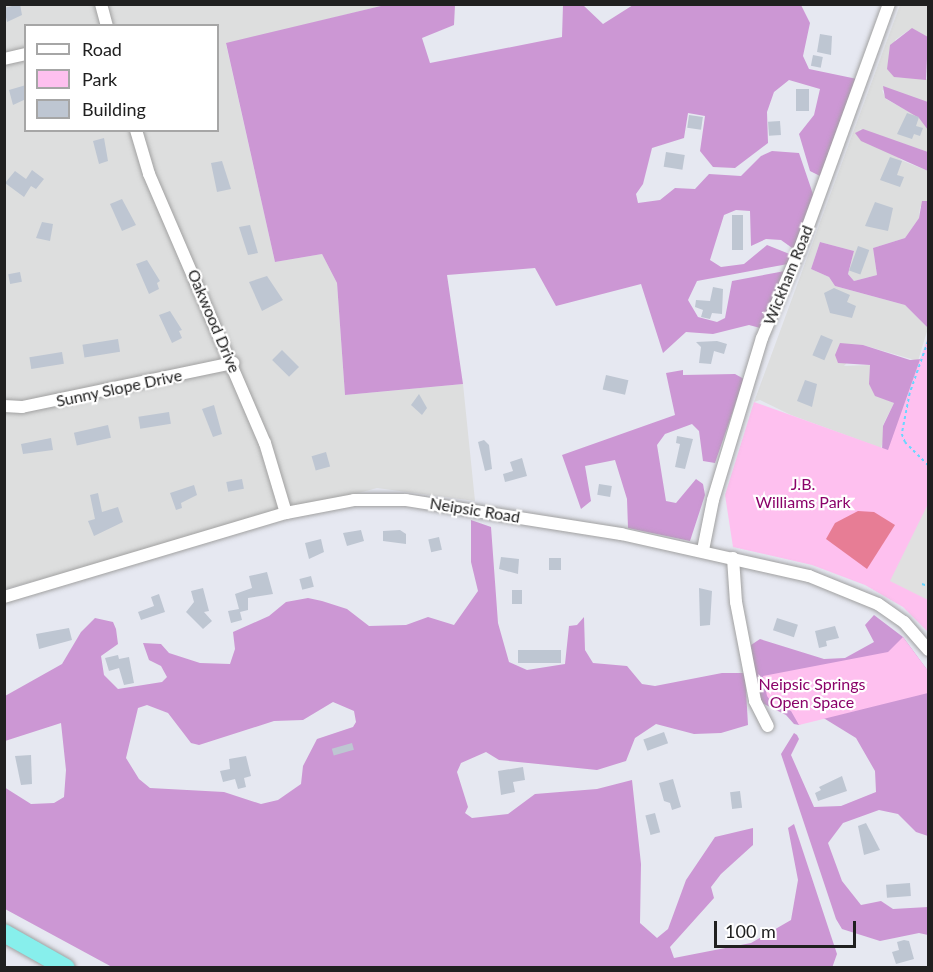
<!DOCTYPE html>
<style>
body{margin:0}
#map{position:relative;width:933px;height:972px;overflow:hidden;background:#e6e8f1;font-family:Lato,sans-serif}
div>[style]{position:absolute}
.residential>*{inset:0;background:#dddede}
.forest>*{inset:0;background:#cc97d4}
.park>*{inset:0;background:#fec0ef}
.pitch>*{inset:0;background:#e77d95}
.parking>*{inset:0;background:#e0e0e0}
.building>*{inset:0;background:#bec6d2;transform-origin:0 0}
.path>*{height:1.5px;margin-top:-0.75px;transform-origin:0;background:repeating-linear-gradient(90deg,#69d7ff 0 3px,transparent 0 6px)}
.roads{filter:drop-shadow(0 0 2px #a1a1a1) drop-shadow(0 0 2px #a1a1a1)}
.minor>*{height:12px;margin:-6px;padding:0 6px;transform-origin:6px;border-radius:6px;background:#fff}
.highway>*{height:18px;margin:-9px;padding:0 9px;transform-origin:9px;border-radius:9px;background:#87efec}
span{translate:-50% -50%;white-space:nowrap;text-align:center;line-height:1.15;-webkit-text-stroke:4.5px #fff;paint-order:stroke}
.street-label{font-size:16px;color:#202020}
.park-label{font-size:16px;color:#8a0269}
.frame{position:absolute;inset:0;border:6px solid #202020;pointer-events:none}
.legend{position:absolute;left:24px;top:24px;width:195px;height:108px;box-sizing:border-box;background:#fff;border:2px solid #a6a6a6;margin:0;padding:8px 10px;list-style:none;font-size:18px;color:#202020}
.legend li{display:flex;align-items:center;gap:12px;height:30px}
.legend b{width:30px;border:2px solid #a6a6a6}
.scale{position:absolute;left:714px;top:921px;width:142px;height:27px;box-sizing:border-box;border:3px solid #202020;border-top:0;padding-left:8px;font-size:18px;line-height:21px;white-space:nowrap;color:#202020;-webkit-text-stroke:4px #fff;paint-order:stroke}
</style>
<div id="map">
<div class="residential">
<i style="clip-path:polygon(evenodd,5px 5px,385px 5px,226px 44px,275px 262px,322px 254px,337px 283px,345px 395px,463px 384px,475px 501px,377px 488px,5px 589px,5px 5px,26px 26px,218px 26px,218px 130px,26px 130px,26px 26px)"></i>
<i style="clip-path:polygon(900px 5px,928px 5px,928px 37px,909px 30px,895px 40px,894px 77px,928px 79px,928px 102px,882px 90px,886px 99px,920px 118px,928px 130px,928px 152px,859px 129px,903px 161px,928px 171px,928px 201px,920px 207px,919px 218px,905px 238px,873px 248px,877px 275px,854px 281px,848px 274px,854px 251px,820px 242px,811px 269px,829px 277px,835px 286px,905px 305px,928px 328px,918px 361px,863px 345px,844px 366px,870px 365px,870px 386px,875px 395px,894px 403px,883px 425px,885px 434px,881px 448px,791px 415px,760px 400px,754px 402px)"></i>
</div>
<div class="forest">
<i style="clip-path:polygon(385px 5px,455px 5px,454px 25px,422px 38px,430px 63px,562px 37px,563px 5px,583px 5px,603px 24px,633px 5px,801px 5px,810px 23px,803px 56px,809px 69px,857px 79px,822px 177px,810px 171px,799px 134px,814px 115px,820px 89px,789px 80px,774px 92px,767px 112px,768px 143px,735px 168px,713px 167px,700px 151px,705px 116px,688px 113px,684px 138px,652px 148px,643px 184px,636px 194px,638px 203px,660px 200px,675px 188px,695px 189px,709px 174px,741px 176px,761px 156px,772px 151px,799px 153px,814px 197px,795px 250px,781px 240px,766px 239px,751px 246px,750px 211px,736px 210px,724px 215px,710px 260px,721px 267px,744px 264px,767px 245px,792px 255px,788px 264px,697px 281px,688px 300px,698px 317px,717px 322px,725px 318px,732px 281px,785px 271px,760px 328px,749px 325px,713px 334px,686px 332px,663px 353px,641px 284px,556px 306px,535px 268px,447px 275px,463px 384px,345px 395px,337px 283px,322px 254px,275px 262px,226px 43px)"></i>
<i style="clip-path:polygon(912px 28px,928px 37px,926px 80px,894px 77px,887px 69px,890px 45px)"></i>
<i style="clip-path:polygon(883px 86px,928px 102px,928px 130px,919px 118px,885px 98px)"></i>
<i style="clip-path:polygon(863px 129px,928px 152px,928px 171px,861px 141px,855px 133px)"></i>
<i style="clip-path:polygon(922px 201px,928px 201px,928px 328px,905px 305px,835px 286px,829px 277px,811px 269px,820px 242px,854px 251px,848px 274px,854px 281px,877px 275px,873px 248px,905px 238px,919px 218px)"></i>
<i style="clip-path:polygon(840px 343px,863px 345px,910px 360px,922px 359px,928px 471px,882px 451px,883px 426px,894px 403px,875px 396px,869px 384px,870px 365px,838px 363px,835px 355px)"></i>
<i style="clip-path:polygon(683px 370px,683px 375px,735px 374px,744px 379px,715px 463px,703px 461px,699px 431px,692px 424px,665px 434px,657px 445px,666px 501px,676px 503px,696px 479px,703px 484px,705px 495px,690px 541px,628px 528px,627px 499px,615px 460px,585px 466px,591px 501px,581px 509px,562px 455px,675px 415px,666px 373px)"></i>
<i style="clip-path:polygon(evenodd,471px 520px,491px 527px,498px 623px,509px 662px,527px 670px,565px 664px,569px 626px,577px 625px,584px 617px,585px 650px,593px 663px,627px 666px,642px 684px,655px 686px,722px 673px,745px 673px,748px 725px,721px 733px,694px 734px,656px 724px,635px 738px,626px 761px,597px 770px,499px 760px,486px 752px,461px 763px,457px 772px,468px 807px,465px 813px,472px 818px,508px 814px,535px 794px,597px 789px,632px 780px,641px 864px,640px 923px,657px 938px,668px 929px,686px 880px,715px 837px,753px 828px,753px 845px,721px 874px,711px 887px,714px 898px,670px 947px,674px 958px,751px 943px,791px 920px,798px 880px,788px 828px,794px 824px,837px 954px,832px 968px,112px 967px,5px 909px,4px 787px,31px 804px,54px 803px,64px 797px,66px 770px,61px 723px,5px 741px,5px 696px,62px 664px,81px 632px,95px 618px,113px 622px,116px 629px,118px 644px,101px 656px,104px 675px,118px 689px,162px 682px,167px 677px,161px 666px,149px 660px,143px 643px,161px 644px,169px 653px,200px 663px,230px 664px,235px 649px,233px 632px,269px 616px,286px 602px,308px 598px,322px 601px,347px 609px,369px 626px,406px 625px,428px 617px,454px 625px,478px 591px,471px 562px,471px 520px,333px 702px,354px 711px,356px 722px,353px 727px,317px 739px,303px 766px,301px 784px,278px 800px,261px 804px,224px 792px,150px 788px,139px 779px,126px 758px,138px 708px,147px 705px,168px 713px,191px 743px,199px 745px,274px 721px,303px 720px,333px 702px)"></i>
<i style="clip-path:polygon(874px 615px,903px 637px,928px 671px,928px 836px,916px 832px,898px 814px,879px 810px,843px 823px,828px 843px,842px 881px,861px 905px,881px 901px,893px 909px,928px 907px,928px 935px,919px 933px,880px 941px,842px 929px,836px 919px,781px 754px,794px 733px,797px 735px,799px 739px,791px 755px,814px 807px,841px 806px,876px 792px,875px 771px,856px 738px,817px 714px,799px 725px,794px 724px,786px 715px,762px 703px,755px 683px,751px 645px,760px 639px,824px 659px,845px 658px,874px 642px,865px 625px)"></i>
</div>
<div class="park">
<i style="clip-path:polygon(928px 337px,928px 632px,903px 607px,865px 585px,812px 565px,733px 547px,725px 495px,754px 402px,888px 450px)"></i>
<i style="clip-path:polygon(903px 637px,928px 671px,928px 693px,799px 725px,791px 711px,773px 704px,767px 696px,763px 676px,888px 652px)"></i>
</div>
<div class="pitch">
<i style="clip-path:polygon(858px 511px,874px 512px,895px 525px,867px 569px,826px 539px,835px 523px)"></i>
</div>
<div class="parking">
<i style="clip-path:polygon(928px 504px,928px 600px,890px 581px)"></i>
</div>
<div class="building">
<i style="clip-path:polygon(20px 4px,22px 15px,7px 22px,4px 8px)"></i>
<i style="clip-path:polygon(820px 34px,832px 36px,831px 55px,817px 52px)"></i>
<i style="left:813px;top:55px;width:10px;height:11px;rotate:11deg"></i>
<i style="clip-path:polygon(26px 85px,26px 99px,13px 105px,9px 90px)"></i>
<i style="left:796px;top:89px;width:13px;height:22px"></i>
<i style="clip-path:polygon(907px 113px,919px 117px,916px 126px,923px 128px,920px 136px,914px 134px,912px 139px,897px 134px)"></i>
<i style="left:689px;top:115px;width:14px;height:13px;rotate:8deg"></i>
<i style="left:780px;top:121px;width:14px;height:12px;rotate:86deg"></i>
<i style="clip-path:polygon(104px 138px,108px 161px,99px 164px,93px 141px)"></i>
<i style="left:666px;top:152px;width:19px;height:15px;rotate:9deg"></i>
<i style="clip-path:polygon(890px 157px,902px 161px,897px 175px,904px 177px,900px 187px,880px 180px)"></i>
<i style="clip-path:polygon(222px 161px,231px 189px,217px 192px,211px 163px)"></i>
<i style="clip-path:polygon(32px 170px,44px 179px,36px 189px,31px 186px,24px 197px,5px 183px,15px 171px,26px 179px)"></i>
<i style="clip-path:polygon(122px 199px,136px 225px,122px 231px,110px 204px)"></i>
<i style="clip-path:polygon(875px 202px,893px 208px,888px 231px,865px 226px)"></i>
<i style="left:732px;top:215px;width:11px;height:35px"></i>
<i style="clip-path:polygon(42px 222px,53px 224px,50px 241px,36px 238px)"></i>
<i style="clip-path:polygon(250px 225px,258px 253px,248px 255px,239px 227px)"></i>
<i style="left:858px;top:246px;width:12px;height:26px;rotate:20deg"></i>
<i style="clip-path:polygon(147px 260px,160px 281px,157px 283px,159px 289px,149px 294px,136px 264px)"></i>
<i style="left:20px;top:272px;width:10px;height:12px;rotate:79deg"></i>
<i style="clip-path:polygon(267px 276px,283px 300px,262px 311px,249px 282px)"></i>
<i style="clip-path:polygon(713px 287px,723px 289px,722px 314px,712px 313px,710px 319px,701px 317px,703px 310px,695px 307px,696px 300px,710px 301px)"></i>
<i style="clip-path:polygon(834px 288px,850px 295px,847px 302px,856px 306px,852px 318px,830px 313px,824px 293px)"></i>
<i style="clip-path:polygon(170px 311px,182px 330px,179px 331px,182px 338px,172px 343px,159px 315px)"></i>
<i style="left:821px;top:335px;width:13px;height:22px;rotate:23deg"></i>
<i style="left:118px;top:339px;width:13px;height:36px;rotate:81deg"></i>
<i style="clip-path:polygon(717px 341px,727px 344px,724px 354px,714px 351px,711px 364px,699px 363px,701px 347px,696px 342px)"></i>
<i style="left:282px;top:350px;width:24px;height:14px;rotate:45deg"></i>
<i style="left:62px;top:352px;width:12px;height:33px;rotate:81deg"></i>
<i style="left:606px;top:375px;width:23px;height:15px;rotate:13deg"></i>
<i style="clip-path:polygon(805px 380px,817px 384px,812px 407px,797px 401px)"></i>
<i style="clip-path:polygon(419px 394px,427px 408px,422px 415px,411px 405px)"></i>
<i style="clip-path:polygon(214px 405px,222px 434px,213px 437px,202px 409px)"></i>
<i style="left:169px;top:412px;width:12px;height:31px;rotate:81deg"></i>
<i style="left:108px;top:425px;width:13px;height:35px;rotate:77deg"></i>
<i style="clip-path:polygon(677px 436px,693px 439px,685px 469px,675px 467px,680px 444px,676px 443px)"></i>
<i style="clip-path:polygon(51px 438px,53px 450px,23px 454px,21px 444px)"></i>
<i style="clip-path:polygon(484px 440px,489px 445px,492px 469px,485px 471px,478px 442px)"></i>
<i style="left:326px;top:452px;width:15px;height:15px;rotate:74deg"></i>
<i style="clip-path:polygon(522px 458px,527px 476px,505px 482px,503px 474px,513px 471px,510px 462px)"></i>
<i style="left:242px;top:479px;width:10px;height:16px;rotate:79deg"></i>
<i style="left:599px;top:484px;width:13px;height:11px;rotate:9deg"></i>
<i style="clip-path:polygon(194px 485px,197px 495px,181px 503px,182px 508px,176px 510px,170px 493px)"></i>
<i style="clip-path:polygon(98px 493px,102px 512px,118px 507px,123px 522px,94px 536px,88px 521px,95px 519px,90px 495px)"></i>
<i style="clip-path:polygon(361px 530px,364px 541px,347px 546px,343px 533px)"></i>
<i style="clip-path:polygon(400px 530px,406px 534px,406px 544px,383px 541px,383px 531px)"></i>
<i style="left:439px;top:537px;width:13px;height:11px;rotate:77deg"></i>
<i style="clip-path:polygon(321px 539px,324px 552px,309px 559px,305px 543px)"></i>
<i style="clip-path:polygon(501px 557px,519px 559px,518px 574px,499px 569px)"></i>
<i style="left:549px;top:558px;width:12px;height:12px"></i>
<i style="clip-path:polygon(267px 572px,273px 594px,248px 598px,248px 610px,240px 612px,242px 620px,231px 623px,228px 611px,239px 609px,235px 594px,252px 588px,249px 576px)"></i>
<i style="left:311px;top:576px;width:11px;height:12px;rotate:75deg"></i>
<i style="clip-path:polygon(203px 588px,209px 611px,204px 612px,212px 621px,203px 629px,186px 612px,194px 602px,191px 591px)"></i>
<i style="clip-path:polygon(699px 588px,712px 591px,710px 625px,700px 626px)"></i>
<i style="left:512px;top:590px;width:10px;height:14px"></i>
<i style="clip-path:polygon(159px 594px,165px 612px,141px 620px,138px 612px,154px 606px,151px 597px)"></i>
<i style="left:777px;top:618px;width:22px;height:13px;rotate:18deg"></i>
<i style="clip-path:polygon(835px 626px,839px 638px,826px 641px,827px 646px,819px 648px,815px 631px)"></i>
<i style="clip-path:polygon(69px 628px,72px 640px,39px 649px,36px 634px)"></i>
<i style="left:561px;top:650px;width:13px;height:43px;rotate:90deg"></i>
<i style="clip-path:polygon(118px 655px,119px 659px,129px 657px,134px 683px,124px 685px,119px 668px,109px 671px,105px 658px)"></i>
<i style="left:664px;top:732px;width:12px;height:22px;rotate:70deg"></i>
<i style="left:352px;top:743px;width:7px;height:21px;rotate:74deg"></i>
<i style="clip-path:polygon(31px 755px,32px 784px,21px 785px,15px 756px)"></i>
<i style="clip-path:polygon(246px 756px,251px 776px,244px 778px,246px 787px,238px 789px,235px 779px,223px 782px,220px 771px,230px 769px,229px 759px)"></i>
<i style="clip-path:polygon(523px 767px,525px 780px,513px 782px,515px 792px,501px 795px,498px 771px)"></i>
<i style="clip-path:polygon(842px 776px,847px 791px,818px 801px,815px 793px,821px 790px,819px 787px)"></i>
<i style="clip-path:polygon(673px 779px,681px 807px,672px 810px,670px 803px,664px 801px,659px 783px)"></i>
<i style="left:740px;top:791px;width:17px;height:10px;rotate:83deg"></i>
<i style="left:655px;top:813px;width:20px;height:10px;rotate:75deg"></i>
<i style="clip-path:polygon(866px 823px,880px 850px,864px 855px,858px 826px)"></i>
<i style="left:910px;top:883px;width:13px;height:24px;rotate:86deg"></i>
<i style="clip-path:polygon(904px 940px,909px 941px,914px 959px,896px 964px,892px 952px,899px 950px,897px 942px)"></i>
</div>
<div class="path">
<i style="left:928px;top:342px;width:54px;rotate:109.4deg"></i>
<i style="left:910px;top:393px;width:42px;rotate:101deg"></i>
<i style="left:902px;top:434px;width:9px;rotate:69deg"></i>
<i style="left:905px;top:442px;width:33px;rotate:45deg"></i>
<i style="left:922px;top:584px;width:6px;rotate:18deg"></i>
</div>
<div class="roads">
<div class="minor">
<i style="left:101px;top:4px;width:23px;rotate:75deg"></i>
<i style="left:4px;top:59px;width:23px;rotate:-13deg"></i>
<i style="left:136px;top:130px;width:46px;rotate:73.5deg"></i>
<i style="left:149px;top:174px;width:293px;rotate:66.7deg"></i>
<i style="left:265px;top:443px;width:73px;rotate:73.3deg"></i>
<i style="left:4px;top:406px;width:18px;rotate:3deg"></i>
<i style="left:22px;top:407px;width:216px;rotate:-11.8deg"></i>
<i style="left:703px;top:550px;width:51px;rotate:-78.7deg"></i>
<i style="left:713px;top:500px;width:169px;rotate:-73.2deg"></i>
<i style="left:762px;top:338px;width:95px;rotate:-67deg"></i>
<i style="left:799px;top:251px;width:263px;rotate:-70deg"></i>
<i style="left:733px;top:558px;width:44px;rotate:86.1deg"></i>
<i style="left:736px;top:602px;width:101px;rotate:79.1deg"></i>
<i style="left:755px;top:701px;width:28px;rotate:63deg"></i>
<i style="left:4px;top:597px;width:294px;rotate:-16.6deg"></i>
<i style="left:286px;top:513px;width:69px;rotate:-10.8deg"></i>
<i style="left:354px;top:500px;width:52px"></i>
<i style="left:406px;top:500px;width:218px;rotate:9deg"></i>
<i style="left:621px;top:534px;width:193px;rotate:12.6deg"></i>
<i style="left:809px;top:576px;width:74px;rotate:22.1deg"></i>
<i style="left:878px;top:604px;width:32px;rotate:35deg"></i>
<i style="left:904px;top:622px;width:37px;rotate:49deg"></i>
</div>
<div class="highway">
<i style="left:4px;top:933px;width:71px;rotate:29.4deg"></i>
</div>
</div>
<div class="street-label">
<span style="left:788px;top:275px;rotate:-68deg">Wickham Road</span>
<span style="left:214px;top:321px;rotate:67deg">Oakwood Drive</span>
<span style="left:119px;top:388px;rotate:-12deg">Sunny Slope Drive</span>
<span style="left:475px;top:510px;rotate:9deg">Neipsic Road</span>
</div>
<div class="park-label">
<span style="left:803px;top:493px">J.B.<br>Williams Park</span>
<span style="left:812px;top:693px">Neipsic Springs<br>Open Space</span>
</div>
<div class="frame"></div>
<ul class="legend">
<li><b style="height:8px;background:#fff"></b>Road</li>
<li><b style="height:16px;background:#fec0ef"></b>Park</li>
<li><b style="height:16px;background:#bec6d2"></b>Building</li>
</ul>
<div class="scale">100 m</div>
</div>
